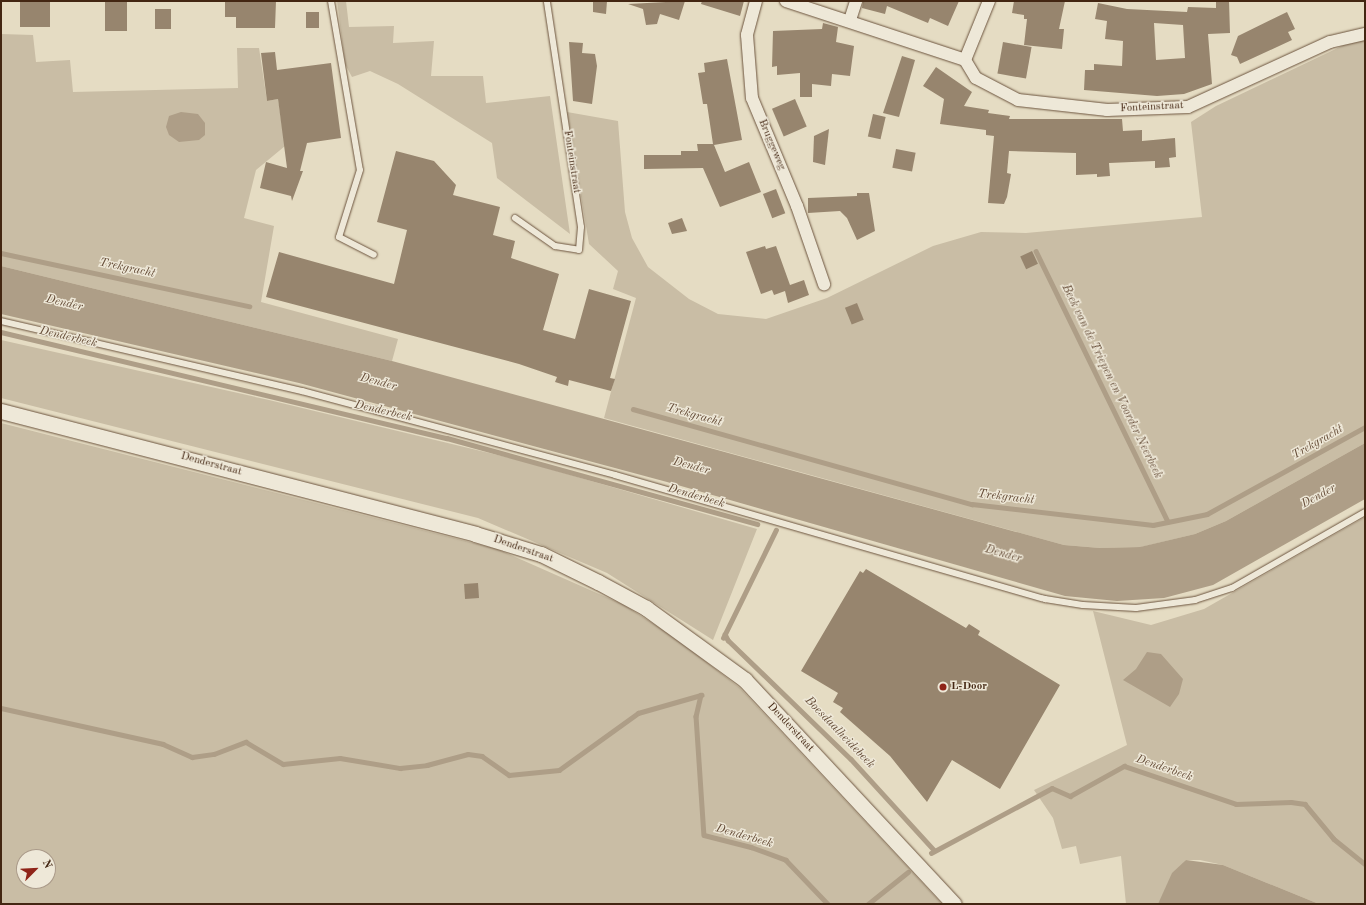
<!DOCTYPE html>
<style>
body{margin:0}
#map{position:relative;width:1366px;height:905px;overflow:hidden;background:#e5dcc3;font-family:"Old Standard TT",serif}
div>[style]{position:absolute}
.green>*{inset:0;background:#c9bda5}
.water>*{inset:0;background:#ae9e87}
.stream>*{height:4.5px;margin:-2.25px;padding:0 2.25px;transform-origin:2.25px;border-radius:2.25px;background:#ae9e87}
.building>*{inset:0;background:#97856e;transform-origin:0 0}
.roads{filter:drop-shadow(0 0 1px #6c543e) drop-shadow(0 0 1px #6c543e)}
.service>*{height:6px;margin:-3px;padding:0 3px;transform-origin:3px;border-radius:3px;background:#eee8d8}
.minor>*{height:12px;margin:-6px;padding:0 6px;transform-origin:6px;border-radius:6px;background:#eee8d8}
.tertiary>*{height:15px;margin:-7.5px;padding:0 7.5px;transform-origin:7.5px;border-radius:7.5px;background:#eee8d8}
.dots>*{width:11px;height:11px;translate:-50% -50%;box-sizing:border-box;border:2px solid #eee8d8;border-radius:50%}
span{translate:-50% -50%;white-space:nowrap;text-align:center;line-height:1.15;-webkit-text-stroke:3px #eee8d8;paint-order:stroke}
.street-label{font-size:11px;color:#432612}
.poi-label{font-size:11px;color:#432612;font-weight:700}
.left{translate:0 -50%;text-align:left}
.water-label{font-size:12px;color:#634a35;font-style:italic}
.frame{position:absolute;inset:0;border:2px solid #432612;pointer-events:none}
.north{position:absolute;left:16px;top:849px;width:40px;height:40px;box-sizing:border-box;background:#eee8d8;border:1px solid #aa9a89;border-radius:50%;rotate:66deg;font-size:11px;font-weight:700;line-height:16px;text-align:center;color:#432612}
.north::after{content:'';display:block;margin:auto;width:14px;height:18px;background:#8f2418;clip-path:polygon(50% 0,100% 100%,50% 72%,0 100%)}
</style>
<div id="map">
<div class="green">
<i style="clip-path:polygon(337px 1px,346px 1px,349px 27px,394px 26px,393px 43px,434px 41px,431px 76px,483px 76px,486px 103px,550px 96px,570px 234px,497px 178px,492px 143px,398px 84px,370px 71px,352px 77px,345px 64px)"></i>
<i style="clip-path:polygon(1px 34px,33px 35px,36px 62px,70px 60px,73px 92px,238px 88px,237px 48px,259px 48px,267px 101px,278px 99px,285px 146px,256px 170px,244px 218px,274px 226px,261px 302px,398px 339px,392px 361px,1px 266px)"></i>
<i style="clip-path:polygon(1365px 40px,1365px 443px,1226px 521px,1195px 534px,1141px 547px,1100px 548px,1064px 545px,604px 418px,636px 298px,613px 289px,618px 271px,589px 244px,567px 112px,618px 121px,625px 212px,632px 238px,648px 267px,689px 299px,718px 314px,766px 319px,827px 298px,933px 246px,981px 232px,1026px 233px,1202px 217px,1191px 122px,1216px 106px,1344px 45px)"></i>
<i style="clip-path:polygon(1px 340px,269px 400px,522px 461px,757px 529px,713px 640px,607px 573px,478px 518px,1px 398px)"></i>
<i style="clip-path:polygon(evenodd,1px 423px,497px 549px,624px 605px,674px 637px,740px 688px,942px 904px,1px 904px,1px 423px,24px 857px,48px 857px,48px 881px,24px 881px,24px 857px)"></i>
<i style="clip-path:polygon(1365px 517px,1365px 904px,1319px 904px,1223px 865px,1200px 860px,1186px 860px,1158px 904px,1126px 904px,1121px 856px,1080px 864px,1076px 846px,1062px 849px,1053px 818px,1034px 790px,1127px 745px,1093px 611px,1151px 625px,1204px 609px)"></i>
</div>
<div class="water">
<i style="clip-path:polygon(181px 112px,198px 114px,205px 123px,205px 135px,199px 140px,179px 142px,169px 135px,166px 127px,169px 116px)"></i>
<i style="clip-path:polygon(1px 266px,392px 361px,1064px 545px,1100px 548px,1140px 547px,1195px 534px,1226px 521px,1365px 443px,1365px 499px,1213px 585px,1164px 598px,1117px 601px,1065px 596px,667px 482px,299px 383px,1px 314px)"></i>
<i style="clip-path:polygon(1147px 652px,1161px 654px,1183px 679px,1179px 694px,1170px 707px,1123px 680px,1136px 669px)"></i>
<i style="clip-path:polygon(1186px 860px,1223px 865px,1319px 904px,1158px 904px,1172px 873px)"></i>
</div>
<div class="stream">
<i style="left:1036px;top:251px;width:301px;rotate:64deg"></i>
<i style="left:1px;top:253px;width:254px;rotate:12.1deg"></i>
<i style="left:1px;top:332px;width:458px;rotate:13.4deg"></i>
<i style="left:447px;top:438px;width:322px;rotate:15.5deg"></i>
<i style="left:633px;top:409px;width:352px;rotate:15.7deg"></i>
<i style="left:972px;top:504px;width:182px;rotate:6.6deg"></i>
<i style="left:1153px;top:525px;width:55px;rotate:-11.5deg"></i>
<i style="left:1207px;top:514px;width:180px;rotate:-28.8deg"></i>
<i style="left:725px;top:634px;width:7px;rotate:63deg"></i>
<i style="left:728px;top:640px;width:171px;rotate:44.1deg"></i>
<i style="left:851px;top:759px;width:123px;rotate:47.6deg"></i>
<i style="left:723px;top:638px;width:120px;rotate:-63.9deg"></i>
<i style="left:1px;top:708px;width:166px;rotate:12.5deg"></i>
<i style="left:163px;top:744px;width:32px;rotate:24deg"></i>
<i style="left:192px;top:757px;width:22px;rotate:-8deg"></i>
<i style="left:214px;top:754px;width:34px;rotate:-21deg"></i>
<i style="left:246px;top:742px;width:43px;rotate:30.7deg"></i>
<i style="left:283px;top:764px;width:57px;rotate:-6deg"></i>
<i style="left:340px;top:758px;width:61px;rotate:9.5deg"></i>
<i style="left:400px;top:768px;width:27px;rotate:-6deg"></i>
<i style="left:427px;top:765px;width:42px;rotate:-15deg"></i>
<i style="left:468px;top:754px;width:14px;rotate:8deg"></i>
<i style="left:482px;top:756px;width:33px;rotate:35deg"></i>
<i style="left:509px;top:775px;width:50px;rotate:-5.7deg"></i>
<i style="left:559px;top:770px;width:97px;rotate:-35.8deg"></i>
<i style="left:638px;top:713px;width:66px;rotate:-15.9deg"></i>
<i style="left:701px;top:695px;width:22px;rotate:103deg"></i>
<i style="left:696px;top:716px;width:119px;rotate:86.2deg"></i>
<i style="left:704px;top:835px;width:49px;rotate:14.3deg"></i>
<i style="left:751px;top:847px;width:37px;rotate:20deg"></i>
<i style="left:786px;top:860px;width:61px;rotate:46.3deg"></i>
<i style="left:931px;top:853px;width:137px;rotate:-28.2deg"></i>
<i style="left:1052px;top:788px;width:20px;rotate:24deg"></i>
<i style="left:1070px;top:796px;width:62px;rotate:-29.1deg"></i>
<i style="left:1124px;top:766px;width:118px;rotate:18.7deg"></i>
<i style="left:1236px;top:804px;width:55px;rotate:-2.1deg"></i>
<i style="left:1291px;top:802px;width:14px;rotate:8deg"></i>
<i style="left:1305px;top:804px;width:45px;rotate:50.4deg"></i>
<i style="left:1334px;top:839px;width:40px;rotate:39deg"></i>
<i style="left:868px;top:904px;width:51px;rotate:-38.7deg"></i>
</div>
<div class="building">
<i style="left:20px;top:1px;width:30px;height:26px"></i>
<i style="left:105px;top:1px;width:22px;height:30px"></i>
<i style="clip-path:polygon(225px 1px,276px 1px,275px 28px,236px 28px,236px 17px,225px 17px)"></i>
<i style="clip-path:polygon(593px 1px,607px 1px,606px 14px,593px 12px)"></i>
<i style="clip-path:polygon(685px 1px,679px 20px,660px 14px,657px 24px,646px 25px,643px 9px,628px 4px)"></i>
<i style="clip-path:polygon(702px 1px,744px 1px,740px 16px,701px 4px)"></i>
<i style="clip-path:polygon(863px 1px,959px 1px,948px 26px,930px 18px,928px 23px,887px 6px,885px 14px,862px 8px)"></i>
<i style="clip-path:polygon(1014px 1px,1065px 1px,1059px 29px,1064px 29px,1062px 49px,1024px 45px,1027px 19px,1024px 19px,1024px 15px,1012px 13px)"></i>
<i style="clip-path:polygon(evenodd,1216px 1px,1229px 1px,1230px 33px,1208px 34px,1212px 84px,1184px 94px,1157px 96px,1084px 90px,1085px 70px,1094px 70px,1094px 64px,1122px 66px,1123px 41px,1105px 39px,1107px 21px,1095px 19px,1098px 3px,1127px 9px,1187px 12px,1188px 7px,1216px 8px,1216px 1px,1154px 23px,1183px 25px,1185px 58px,1156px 60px,1154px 23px)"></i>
<i style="left:155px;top:9px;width:16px;height:20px"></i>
<i style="left:306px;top:12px;width:13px;height:16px"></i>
<i style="clip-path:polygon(1287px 12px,1295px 29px,1288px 32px,1292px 40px,1240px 64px,1237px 57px,1231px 55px,1238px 36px)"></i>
<i style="clip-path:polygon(823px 23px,838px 27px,836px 42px,854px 46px,850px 76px,832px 74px,831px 86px,812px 84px,812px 97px,800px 97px,800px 73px,777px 75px,777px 66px,772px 67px,773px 31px,822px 29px)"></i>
<i style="clip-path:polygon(569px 42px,583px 43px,582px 53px,595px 54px,597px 66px,592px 104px,573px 101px)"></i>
<i style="left:1003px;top:42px;width:29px;height:32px;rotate:10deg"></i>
<i style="clip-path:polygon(275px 52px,277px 70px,331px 63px,341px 138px,307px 143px,300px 171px,303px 171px,292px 201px,291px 196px,260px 188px,266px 162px,287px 168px,278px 99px,267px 101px,261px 53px)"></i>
<i style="clip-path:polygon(902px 56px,915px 60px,899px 117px,883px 113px)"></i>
<i style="clip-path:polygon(727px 59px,742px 140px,714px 145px,725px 172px,749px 162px,761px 192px,720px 207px,703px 168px,644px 169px,644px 155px,681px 155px,681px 151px,698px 151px,697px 144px,713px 144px,707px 104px,703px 104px,698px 73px,705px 72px,704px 63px)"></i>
<i style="clip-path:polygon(936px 67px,972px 92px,964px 106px,989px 110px,988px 113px,1010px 116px,1009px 119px,1122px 119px,1123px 131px,1142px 130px,1142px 141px,1175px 138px,1176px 157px,1169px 158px,1170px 167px,1155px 168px,1155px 161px,1109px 163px,1110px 176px,1097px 177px,1097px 174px,1076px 175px,1076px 153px,1009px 151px,1007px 173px,1011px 174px,1007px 197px,1004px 204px,988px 203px,994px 136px,986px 135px,986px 130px,940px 124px,944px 99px,923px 86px)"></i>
<i style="left:795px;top:99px;width:30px;height:25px;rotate:67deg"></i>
<i style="left:873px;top:114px;width:13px;height:23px;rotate:13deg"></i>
<i style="clip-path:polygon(829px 129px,825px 165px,813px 162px,814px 136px)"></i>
<i style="left:896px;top:149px;width:20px;height:19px;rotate:11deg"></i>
<i style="clip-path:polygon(396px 151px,434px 161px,456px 185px,453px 195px,500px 207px,493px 235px,515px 241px,511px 258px,559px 274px,543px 330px,575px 339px,589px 289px,631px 301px,610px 378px,615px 379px,611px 391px,569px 380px,568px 386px,555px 382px,557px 377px,519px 364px,266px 297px,279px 252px,394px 284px,407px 230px,377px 222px)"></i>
<i style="left:776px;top:189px;width:26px;height:14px;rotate:69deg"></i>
<i style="clip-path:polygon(857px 193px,869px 193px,875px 231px,857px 240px,847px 218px,840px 211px,808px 213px,808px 198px,857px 196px)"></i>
<i style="clip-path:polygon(682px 218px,687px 231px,672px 234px,668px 223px)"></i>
<i style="clip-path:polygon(765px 246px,766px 249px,776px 246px,790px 285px,804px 280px,809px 295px,788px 303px,785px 291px,774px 295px,772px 290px,761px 294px,746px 252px)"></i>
<i style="left:1032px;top:251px;width:14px;height:13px;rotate:65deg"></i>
<i style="left:857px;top:303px;width:18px;height:13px;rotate:68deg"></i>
<i style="clip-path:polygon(866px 569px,966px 628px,969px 624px,980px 631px,978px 635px,1060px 685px,1000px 789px,952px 760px,927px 802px,890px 756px,840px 712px,843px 708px,833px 702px,838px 693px,801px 671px,860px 571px,863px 573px)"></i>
<i style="left:478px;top:583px;width:15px;height:14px;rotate:86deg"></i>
</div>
<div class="roads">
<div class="service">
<i style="left:331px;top:1px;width:171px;rotate:80.3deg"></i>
<i style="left:360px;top:170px;width:70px;rotate:107.4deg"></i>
<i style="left:339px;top:237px;width:39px;rotate:27deg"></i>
<i style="left:515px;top:218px;width:49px;rotate:35deg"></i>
<i style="left:555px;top:246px;width:24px;rotate:9deg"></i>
<i style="left:579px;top:250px;width:23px;rotate:-85deg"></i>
<i style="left:581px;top:227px;width:229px;rotate:-98.6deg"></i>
<i style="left:1px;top:321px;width:309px;rotate:13.1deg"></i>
<i style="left:302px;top:391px;width:324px;rotate:15deg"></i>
<i style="left:615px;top:475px;width:448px;rotate:16.1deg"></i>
<i style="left:1045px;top:599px;width:38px;rotate:9deg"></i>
<i style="left:1083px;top:605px;width:53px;rotate:3.2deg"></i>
<i style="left:1136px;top:608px;width:60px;rotate:-7.7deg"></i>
<i style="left:1195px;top:600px;width:39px;rotate:-18deg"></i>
<i style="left:1232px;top:588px;width:153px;rotate:-29.7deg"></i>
</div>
<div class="minor">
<i style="left:756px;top:1px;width:35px;rotate:105deg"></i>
<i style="left:747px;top:35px;width:63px;rotate:85.5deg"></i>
<i style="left:752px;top:98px;width:117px;rotate:67.4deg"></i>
<i style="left:797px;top:206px;width:83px;rotate:70.9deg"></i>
<i style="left:786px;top:1px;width:188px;rotate:18.2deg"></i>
<i style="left:965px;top:60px;width:21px;rotate:59deg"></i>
<i style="left:976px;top:78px;width:47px;rotate:27.6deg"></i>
<i style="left:1018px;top:100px;width:90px;rotate:6.4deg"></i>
<i style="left:1107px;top:110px;width:81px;rotate:-2.1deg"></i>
<i style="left:1188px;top:107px;width:156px;rotate:-24.6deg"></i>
<i style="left:1330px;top:42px;width:36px;rotate:-13deg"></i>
<i style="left:850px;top:20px;width:20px;rotate:-72deg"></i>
<i style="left:965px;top:60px;width:64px;rotate:-67.9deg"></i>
</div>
<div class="tertiary">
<i style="left:1px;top:411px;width:490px;rotate:14.5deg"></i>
<i style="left:475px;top:534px;width:69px;rotate:16.9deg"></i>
<i style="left:541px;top:554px;width:64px;rotate:26.2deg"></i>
<i style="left:598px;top:582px;width:55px;rotate:28.4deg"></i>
<i style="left:646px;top:608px;width:122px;rotate:36deg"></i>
<i style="left:745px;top:680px;width:306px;rotate:47deg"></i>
</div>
</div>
<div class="dots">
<i style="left:943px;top:687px;background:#8f2418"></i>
</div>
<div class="street-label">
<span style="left:1152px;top:108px;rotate:-3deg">Fonteinstraat</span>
<span style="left:771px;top:145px;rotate:67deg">Bruggeweg</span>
<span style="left:571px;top:162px;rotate:81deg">Fonteinstraat</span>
<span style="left:211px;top:465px;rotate:15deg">Denderstraat</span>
<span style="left:523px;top:550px;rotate:19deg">Denderstraat</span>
<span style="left:790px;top:728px;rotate:47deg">Denderstraat</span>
</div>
<div class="poi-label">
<span class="left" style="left:951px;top:687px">L-Door</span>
</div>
<div class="water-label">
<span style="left:127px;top:269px;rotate:12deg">Trekgracht</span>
<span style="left:64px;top:304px;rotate:13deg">Dender</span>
<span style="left:68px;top:338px;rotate:13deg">Denderbeek</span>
<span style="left:1111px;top:382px;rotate:64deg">Beek van de Triepen en Voorder Neerbeek</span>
<span style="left:378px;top:383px;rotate:15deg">Dender</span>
<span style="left:383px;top:412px;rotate:13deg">Denderbeek</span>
<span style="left:694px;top:416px;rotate:16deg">Trekgracht</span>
<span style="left:1318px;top:443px;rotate:-30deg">Trekgracht</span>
<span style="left:691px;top:467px;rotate:15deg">Dender</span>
<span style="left:696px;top:497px;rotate:16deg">Denderbeek</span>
<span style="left:1319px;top:497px;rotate:-29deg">Dender</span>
<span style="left:1006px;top:498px;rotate:7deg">Trekgracht</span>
<span style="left:1003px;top:555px;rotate:16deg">Dender</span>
<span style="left:839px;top:733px;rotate:46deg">Boesdaalheidebeek</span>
<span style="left:1164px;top:769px;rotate:19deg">Denderbeek</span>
<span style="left:744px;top:837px;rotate:16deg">Denderbeek</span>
</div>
<div class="frame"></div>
<div class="north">N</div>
</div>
